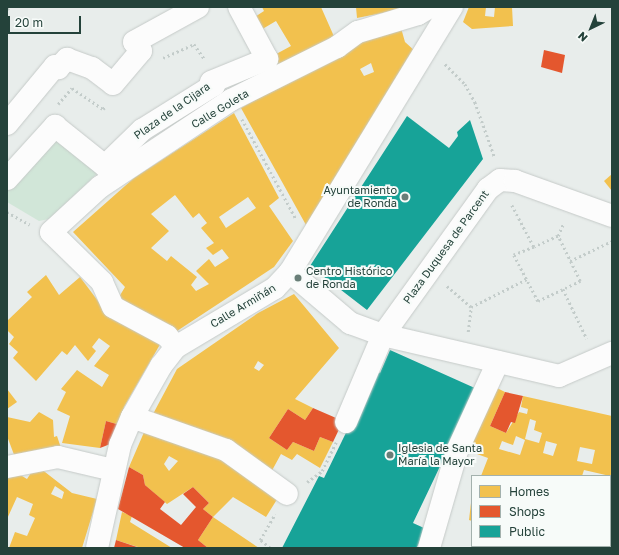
<!DOCTYPE html>
<meta charset="utf-8">
<style>
body{margin:0}
#map{position:relative;width:619px;height:555px;overflow:hidden;background:#e8edeb;font-family:"Golos Text",sans-serif}
div>[style]{position:absolute}
.green>*{inset:0;background:#d1e6d8}
.homes>*{inset:0;background:#f2c14e}
.shops>*{inset:0;background:#e4572e}
.public>*{inset:0;background:#17a398}
.path>*{height:2.5px;margin-top:-1.25px;transform-origin:0;background:repeating-linear-gradient(90deg,#c3ccca 0 2px,transparent 0 5px)}
.roads{filter:drop-shadow(0 0 1px #c5cac8) drop-shadow(0 0 1px #c5cac8)}
.minor>*{height:22px;margin:-11px;padding:0 11px;transform-origin:11px;border-radius:11px;background:#fcfcfc}
.dots>*{width:11px;height:11px;translate:-50% -50%;box-sizing:border-box;border:2px solid #f7fbf9;border-radius:50%}
span{translate:-50% -50%;white-space:nowrap;text-align:center;line-height:1.15;-webkit-text-stroke:4px #f7fbf9;paint-order:stroke}
.street-label{font-size:11px;color:#24423a}
.poi-label{font-size:11px;color:#24423a}
.right{translate:-100% -50%;text-align:right}
.left{translate:0 -50%;text-align:left}
.frame{position:absolute;inset:0;border:8px solid #24423a;pointer-events:none}
.legend{position:absolute;left:471px;top:475px;width:140px;height:72px;box-sizing:border-box;background:#f7fbf9;border:1px solid #a3b1ad;margin:0;padding:5px 7px;list-style:none;font-size:12px;color:#24423a}
.legend li{display:flex;align-items:center;gap:8px;height:20px}
.legend b{width:20px;border:1px solid #a3b1ad}
.north{position:absolute;left:571px;top:8px;width:40px;height:40px;-webkit-text-stroke:3px #f7fbf9;paint-order:stroke;rotate:223deg;font-size:11px;font-weight:700;line-height:16px;text-align:center;color:#24423a}
.north::after{content:'';display:block;margin:auto;width:14px;height:18px;background:#24423a;clip-path:polygon(50% 0,100% 100%,50% 72%,0 100%)}
.scale{position:absolute;left:8px;top:16px;width:73px;height:18px;box-sizing:border-box;border:2px solid #24423a;border-top:0;padding-left:5px;font-size:12px;line-height:14px;white-space:nowrap;color:#24423a;-webkit-text-stroke:3px #f7fbf9;paint-order:stroke}
</style>
<div id="map">
<div class="green">
<i style="clip-path:polygon(55px 126px,105px 166px,49px 219px,39px 221px,7px 202px,7px 179px)"></i>
</div>
<div class="homes">
<i style="clip-path:polygon(262px 7px,321px 7px,336px 41px,274px 72px,267px 59px,291px 46px,276px 21px,254px 34px,247px 22px,264px 11px)"></i>
<i style="clip-path:polygon(356px 7px,413px 7px,357px 18px)"></i>
<i style="clip-path:polygon(469px 7px,486px 7px,485px 16px,494px 17px,495px 7px,512px 7px,513px 26px,472px 29px,463px 22px)"></i>
<i style="clip-path:polygon(evenodd,401px 28px,405px 42px,416px 52px,306px 225px,241px 108px,361px 40px,401px 28px,371px 63px,374px 72px,364px 76px,360px 69px,371px 63px)"></i>
<i style="clip-path:polygon(evenodd,234px 113px,279px 198px,269px 206px,293px 241px,274px 267px,174px 333px,116px 302px,125px 287px,73px 232px,134px 178px,234px 113px,175px 195px,193px 218px,199px 213px,207px 223px,201px 228px,214px 243px,206px 248px,213px 255px,222px 249px,229px 258px,215px 267px,209px 259px,196px 271px,209px 284px,196px 291px,191px 285px,197px 277px,171px 256px,167px 261px,151px 248px,169px 231px,151px 214px,175px 195px,234px 113px,248px 197px,256px 208px,226px 228px,219px 217px,248px 197px)"></i>
<i style="clip-path:polygon(612px 174px,612px 191px,604px 181px)"></i>
<i style="clip-path:polygon(46px 275px,59px 295px,80px 277px,104px 309px,162px 341px,124px 407px,120px 425px,106px 421px,100px 448px,62px 443px,70px 416px,57px 410px,66px 392px,61px 389px,77px 370px,102px 387px,109px 375px,94px 366px,110px 346px,99px 338px,92px 347px,96px 351px,88px 361px,75px 345px,67px 355px,62px 351px,36px 381px,13px 358px,18px 352px,9px 344px,14px 337px,7px 330px,7px 321px,32px 297px,27px 292px)"></i>
<i style="clip-path:polygon(evenodd,294px 294px,339px 348px,295px 399px,313px 408px,305px 420px,288px 409px,269px 438px,287px 450px,293px 442px,314px 451px,320px 437px,333px 442px,320px 468px,297px 454px,292px 460px,281px 454px,269px 476px,153px 414px,177px 369px,258px 313px,294px 294px,258px 361px,264px 365px,259px 371px,254px 368px,258px 361px)"></i>
<i style="clip-path:polygon(evenodd,495px 387px,505px 392px,490px 426px,506px 433px,519px 412px,527px 414px,528px 409px,521px 407px,523px 396px,612px 416px,612px 548px,588px 548px,610px 546px,610px 476px,584px 470px,582px 476px,481px 476px,488px 458px,477px 454px,480px 448px,470px 442px,495px 387px,530px 419px,536px 421px,534px 430px,542px 433px,539px 443px,525px 439px,530px 419px,495px 387px,516px 436px,525px 440px,520px 455px,499px 449px,502px 441px,513px 445px,516px 436px,495px 387px,546px 441px,557px 444px,553px 456px,543px 453px,546px 441px,495px 387px,580px 447px,595px 450px,592px 464px,577px 461px,580px 447px)"></i>
<i style="clip-path:polygon(7px 389px,17px 402px,7px 409px)"></i>
<i style="clip-path:polygon(39px 412px,53px 420px,54px 437px,57px 436px,61px 448px,16px 460px,7px 436px,7px 417px,30px 422px)"></i>
<i style="clip-path:polygon(evenodd,145px 430px,224px 454px,281px 493px,266px 517px,233px 497px,213px 517px,259px 548px,208px 548px,198px 540px,213px 517px,203px 509px,209px 503px,193px 487px,167px 504px,145px 485px,143px 475px,129px 467px,145px 430px,169px 456px,178px 461px,169px 471px,164px 464px,169px 456px)"></i>
<i style="clip-path:polygon(evenodd,36px 465px,72px 493px,97px 499px,82px 548px,9px 548px,15px 532px,27px 536px,35px 518px,29px 515px,33px 504px,17px 497px,7px 519px,7px 471px,12px 470px,27px 479px,36px 465px,55px 486px,64px 492px,62px 499px,51px 494px,55px 486px)"></i>
<i style="clip-path:polygon(471px 503px,472px 503px,472px 521px,469px 520px)"></i>
<i style="clip-path:polygon(122px 512px,132px 516px,130px 522px,172px 548px,141px 548px,116px 540px)"></i>
</div>
<div class="shops">
<i style="clip-path:polygon(544px 50px,565px 55px,562px 73px,541px 67px)"></i>
<i style="clip-path:polygon(505px 392px,523px 396px,515px 423px,511px 422px,506px 433px,490px 426px)"></i>
<i style="clip-path:polygon(313px 408px,343px 421px,333px 442px,320px 437px,314px 451px,293px 442px,287px 450px,269px 438px,288px 409px,305px 420px)"></i>
<i style="clip-path:polygon(106px 421px,120px 425px,113px 443px,100px 448px)"></i>
<i style="clip-path:polygon(129px 467px,143px 475px,145px 485px,165px 502px,160px 509px,181px 525px,196px 507px,183px 494px,193px 487px,209px 503px,203px 509px,213px 517px,198px 540px,208px 548px,185px 548px,118px 509px)"></i>
<i style="clip-path:polygon(116px 540px,140px 548px,114px 548px)"></i>
</div>
<div class="public">
<i style="clip-path:polygon(407px 116px,449px 148px,458px 136px,457px 132px,470px 120px,483px 159px,367px 310px,310px 266px)"></i>
<i style="clip-path:polygon(390px 350px,477px 389px,413px 523px,424px 528px,419px 544px,416px 548px,282px 548px,319px 476px,324px 478px,376px 371px,380px 373px)"></i>
</div>
<div class="path">
<i style="left:7px;top:9px;width:4px;rotate:-34deg"></i>
<i style="left:163px;top:58px;width:34px;rotate:-24deg"></i>
<i style="left:194px;top:44px;width:19px;rotate:55deg"></i>
<i style="left:445px;top:64px;width:28px;rotate:45deg"></i>
<i style="left:465px;top:84px;width:21px;rotate:61deg"></i>
<i style="left:475px;top:102px;width:59px;rotate:70.3deg"></i>
<i style="left:58px;top:104px;width:21px;rotate:-49deg"></i>
<i style="left:72px;top:88px;width:37px;rotate:34deg"></i>
<i style="left:103px;top:109px;width:4px;rotate:-45deg"></i>
<i style="left:242px;top:119px;width:114px;rotate:61.6deg"></i>
<i style="left:512px;top:205px;width:47px;rotate:62.4deg"></i>
<i style="left:534px;top:247px;width:22px;rotate:158deg"></i>
<i style="left:514px;top:255px;width:52px;rotate:62.4deg"></i>
<i style="left:538px;top:301px;width:47px;rotate:-25.5deg"></i>
<i style="left:580px;top:281px;width:50px;rotate:-116.1deg"></i>
<i style="left:558px;top:236px;width:26px;rotate:155deg"></i>
<i style="left:7px;top:212px;width:26px;rotate:29deg"></i>
<i style="left:558px;top:236px;width:13px;rotate:-67deg"></i>
<i style="left:570px;top:261px;width:47px;rotate:-25.5deg"></i>
<i style="left:447px;top:286px;width:32px;rotate:41deg"></i>
<i style="left:563px;top:289px;width:55px;rotate:64.4deg"></i>
<i style="left:468px;top:332px;width:25px;rotate:-83deg"></i>
<i style="left:471px;top:307px;width:63px;rotate:-26.6deg"></i>
<i style="left:307px;top:482px;width:19px;rotate:-36deg"></i>
<i style="left:322px;top:471px;width:32px;rotate:-64deg"></i>
<i style="left:270px;top:548px;width:13px;rotate:-141deg"></i>
<i style="left:260px;top:540px;width:30px;rotate:-60deg"></i>
</div>
<div class="roads">
<div class="minor">
<i style="left:7px;top:124px;width:75px;rotate:-50.4deg"></i>
<i style="left:55px;top:66px;width:4px;rotate:34deg"></i>
<i style="left:58px;top:68px;width:13px;rotate:-45deg"></i>
<i style="left:67px;top:59px;width:27px;rotate:20deg"></i>
<i style="left:92px;top:68px;width:26px;rotate:37deg"></i>
<i style="left:113px;top:84px;width:43px;rotate:-49.7deg"></i>
<i style="left:141px;top:51px;width:11px;rotate:-128deg"></i>
<i style="left:134px;top:42px;width:73px;rotate:-28.7deg"></i>
<i style="left:7px;top:179px;width:72px;rotate:-47.8deg"></i>
<i style="left:55px;top:126px;width:64px;rotate:38.7deg"></i>
<i style="left:105px;top:166px;width:52px;rotate:-44.2deg"></i>
<i style="left:142px;top:130px;width:85px;rotate:-32deg"></i>
<i style="left:214px;top:85px;width:4px;rotate:-135deg"></i>
<i style="left:211px;top:82px;width:61px;rotate:-22.3deg"></i>
<i style="left:267px;top:59px;width:59px;rotate:-118.3deg"></i>
<i style="left:290px;top:272px;width:79px;rotate:40.4deg"></i>
<i style="left:350px;top:323px;width:35px;rotate:20deg"></i>
<i style="left:383px;top:335px;width:181px;rotate:13.1deg"></i>
<i style="left:559px;top:376px;width:58px;rotate:-23.5deg"></i>
<i style="left:176px;top:347px;width:14px;rotate:-129deg"></i>
<i style="left:167px;top:336px;width:61px;rotate:-151.8deg"></i>
<i style="left:113px;top:307px;width:27px;rotate:-114deg"></i>
<i style="left:102px;top:282px;width:71px;rotate:-135.6deg"></i>
<i style="left:51px;top:232px;width:67px;rotate:-42.6deg"></i>
<i style="left:100px;top:187px;width:157px;rotate:-33.6deg"></i>
<i style="left:231px;top:100px;width:119px;rotate:-26.6deg"></i>
<i style="left:337px;top:47px;width:26px;rotate:-36deg"></i>
<i style="left:358px;top:32px;width:63px;rotate:-16.7deg"></i>
<i style="left:418px;top:14px;width:14px;rotate:-30deg"></i>
<i style="left:132px;top:417px;width:100px;rotate:19.3deg"></i>
<i style="left:226px;top:450px;width:75px;rotate:35.8deg"></i>
<i style="left:346px;top:422px;width:95px;rotate:-67deg"></i>
<i style="left:383px;top:335px;width:180px;rotate:-54.3deg"></i>
<i style="left:488px;top:189px;width:15px;rotate:-37deg"></i>
<i style="left:500px;top:180px;width:15px;rotate:4deg"></i>
<i style="left:515px;top:181px;width:103px;rotate:19.8deg"></i>
<i style="left:7px;top:467px;width:52px;rotate:-11.1deg"></i>
<i style="left:58px;top:457px;width:57px;rotate:13.3deg"></i>
<i style="left:97px;top:548px;width:106px;rotate:-77.4deg"></i>
<i style="left:120px;top:445px;width:30px;rotate:-67deg"></i>
<i style="left:132px;top:417px;width:59px;rotate:-60.4deg"></i>
<i style="left:161px;top:366px;width:24px;rotate:-52deg"></i>
<i style="left:176px;top:347px;width:115px;rotate:-30.8deg"></i>
<i style="left:275px;top:288px;width:22px;rotate:-47deg"></i>
<i style="left:290px;top:272px;width:311px;rotate:-58.6deg"></i>
<i style="left:429px;top:548px;width:101px;rotate:-73.9deg"></i>
<i style="left:457px;top:451px;width:98px;rotate:-65.3deg"></i>
</div>
</div>
<div class="dots">
<i style="left:405px;top:197px;background:#697e78"></i>
<i style="left:298px;top:278px;background:#697e78"></i>
<i style="left:390px;top:455px;background:#697e78"></i>
</div>
<div class="street-label">
<span style="left:220px;top:109px;rotate:-31deg">Calle Goleta</span>
<span style="left:172px;top:111px;rotate:-35deg">Plaza de la Cijara</span>
<span style="left:446px;top:247px;rotate:-54deg">Plaza Duquesa de Parcent</span>
<span style="left:243px;top:306px;rotate:-31deg">Calle Armiñán</span>
</div>
<div class="poi-label">
<span class="right" style="left:397px;top:197px">Ayuntamiento<br>de Ronda</span>
<span class="left" style="left:306px;top:278px">Centro Histórico<br>de Ronda</span>
<span class="left" style="left:398px;top:455px">Iglesia de Santa<br>María la Mayor</span>
</div>
<div class="frame"></div>
<ul class="legend">
<li><b style="height:11px;background:#f2c14e"></b>Homes</li>
<li><b style="height:11px;background:#e4572e"></b>Shops</li>
<li><b style="height:11px;background:#17a398"></b>Public</li>
</ul>
<div class="north">N</div>
<div class="scale">20 m</div>
</div>
